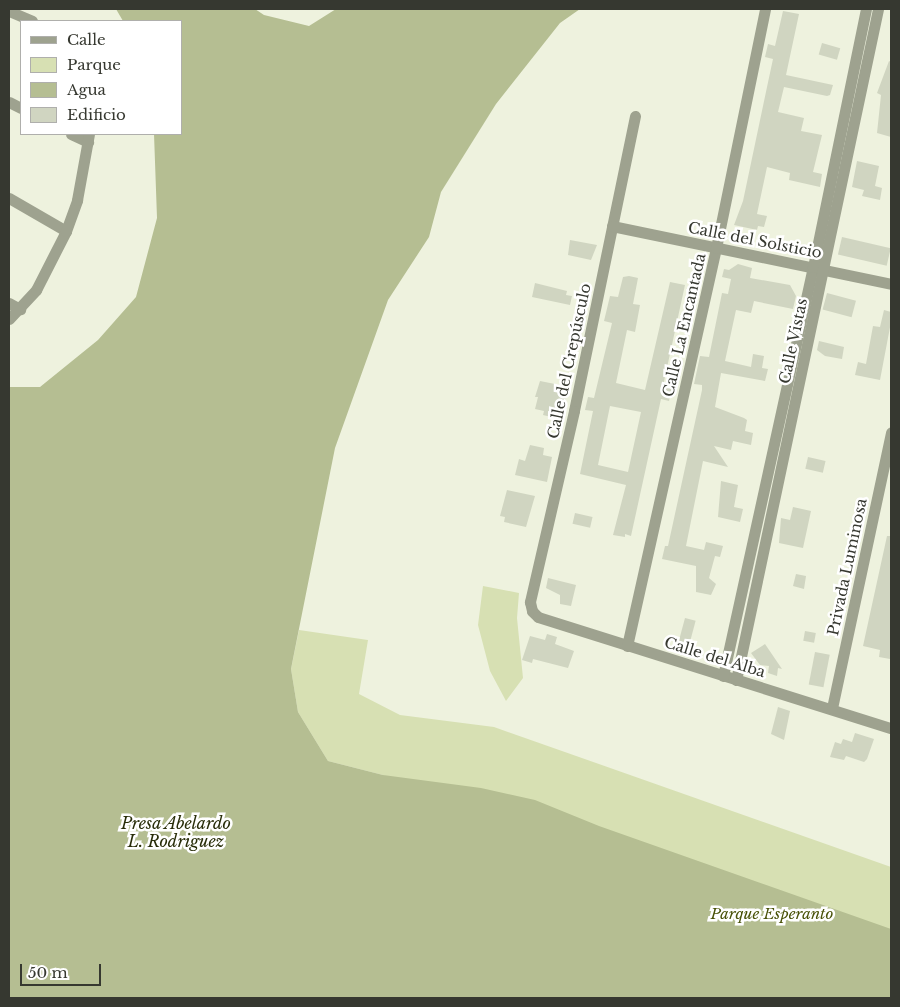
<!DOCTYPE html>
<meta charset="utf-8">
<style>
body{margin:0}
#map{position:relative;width:900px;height:1007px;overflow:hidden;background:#eef2de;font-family:"Libre Baskerville",serif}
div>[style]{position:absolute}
.green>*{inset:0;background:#d7e0b3}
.water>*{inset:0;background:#b5be92}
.building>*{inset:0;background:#d0d5c1;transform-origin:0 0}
.minor>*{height:11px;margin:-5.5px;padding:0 5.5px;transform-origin:5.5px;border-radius:5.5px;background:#9ea28f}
span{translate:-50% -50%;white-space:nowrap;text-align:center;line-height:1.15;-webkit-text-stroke:5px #fff;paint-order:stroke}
.street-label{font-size:15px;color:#363830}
.park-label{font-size:15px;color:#495208;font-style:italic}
.water-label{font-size:16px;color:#282d09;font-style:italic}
.frame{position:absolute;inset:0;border:10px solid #363830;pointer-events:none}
.legend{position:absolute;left:20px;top:20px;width:162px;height:115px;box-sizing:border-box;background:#fff;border:1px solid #afafac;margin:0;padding:6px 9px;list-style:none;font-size:15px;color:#363830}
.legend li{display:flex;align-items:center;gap:10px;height:25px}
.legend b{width:25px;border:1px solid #afafac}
.scale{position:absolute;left:20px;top:964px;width:81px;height:22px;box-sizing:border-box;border:2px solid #363830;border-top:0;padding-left:6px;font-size:15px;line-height:18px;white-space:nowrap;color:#363830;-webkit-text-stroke:4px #fff;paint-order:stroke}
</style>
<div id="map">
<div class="green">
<i style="clip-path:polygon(483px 586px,519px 593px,517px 618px,523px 678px,506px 701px,490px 671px,478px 625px)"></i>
<i style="clip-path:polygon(299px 630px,368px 640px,359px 694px,400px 715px,494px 727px,891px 867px,891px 998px,383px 775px,328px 761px,298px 712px,291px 669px)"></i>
</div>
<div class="water">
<i style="clip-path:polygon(116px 9px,255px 9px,264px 15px,309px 26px,336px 9px,580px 9px,560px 23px,496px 104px,441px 192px,429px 237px,388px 300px,335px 448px,291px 669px,298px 712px,328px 761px,383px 775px,481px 788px,535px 800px,599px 826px,891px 929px,891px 998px,9px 998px,9px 387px,40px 387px,98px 340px,136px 297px,157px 218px,154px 134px,181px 134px,181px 21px,123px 21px)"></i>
</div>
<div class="building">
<i style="clip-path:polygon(783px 11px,799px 14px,786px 75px,833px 85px,830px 95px,827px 96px,784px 87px,778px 112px,804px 118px,801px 131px,822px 135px,813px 172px,822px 174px,820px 187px,789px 180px,790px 173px,767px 167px,757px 214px,767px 216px,764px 227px,758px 226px,757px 230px,734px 225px,743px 201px,767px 87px,773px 59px,765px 57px,768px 44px,775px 46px)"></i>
<i style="left:822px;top:43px;width:19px;height:12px;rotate:16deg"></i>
<i style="clip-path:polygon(889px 61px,891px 62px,891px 137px,877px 133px,881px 95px,877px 93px)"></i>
<i style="clip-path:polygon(857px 161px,879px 166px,875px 186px,882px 188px,880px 200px,862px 196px,864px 190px,852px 187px)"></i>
<i style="left:842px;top:237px;width:50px;height:18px;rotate:13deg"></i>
<i style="clip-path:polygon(570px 240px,597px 245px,591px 260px,568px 255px)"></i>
<i style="clip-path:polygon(738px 264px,752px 268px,750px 278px,790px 285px,796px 296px,793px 309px,754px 301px,751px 313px,736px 310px,725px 361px,751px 367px,753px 354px,764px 356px,762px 368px,768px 369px,765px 381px,721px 373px,715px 407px,744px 418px,747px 420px,745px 431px,753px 433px,751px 445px,733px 441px,731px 450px,714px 446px,728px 467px,703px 461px,686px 546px,704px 550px,706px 542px,723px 546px,720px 557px,715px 556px,709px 578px,716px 584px,711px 595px,696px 592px,696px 566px,662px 559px,665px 546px,668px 546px,702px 390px,702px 385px,694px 384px,700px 356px,709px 357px,722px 293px,728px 294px,731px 279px,722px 277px,724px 269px,729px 270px)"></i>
<i style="clip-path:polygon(evenodd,629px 276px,638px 278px,633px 304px,640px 305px,635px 332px,627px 330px,616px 383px,645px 390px,670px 282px,685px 285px,663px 386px,672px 388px,669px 401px,661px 399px,631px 536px,625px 534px,625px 537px,613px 535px,626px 485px,580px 474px,593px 411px,585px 410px,588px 397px,594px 398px,612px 323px,604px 321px,610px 296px,618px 297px,623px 277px,629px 276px,610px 406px,641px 412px,628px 472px,598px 465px,610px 406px)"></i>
<i style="clip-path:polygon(535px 283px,567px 291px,566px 295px,572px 296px,570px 305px,532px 297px)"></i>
<i style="left:827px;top:293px;width:30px;height:17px;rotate:15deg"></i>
<i style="clip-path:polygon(884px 310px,891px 312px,891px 322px,880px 380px,855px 375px,858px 362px,866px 364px,873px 326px,880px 327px)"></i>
<i style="clip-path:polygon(819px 341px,844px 347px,842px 359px,825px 356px,817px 350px)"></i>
<i style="clip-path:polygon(540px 381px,560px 385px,561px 392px,567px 393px,560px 419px,543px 415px,544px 411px,535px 409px,538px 397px,535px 397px)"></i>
<i style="clip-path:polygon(530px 445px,544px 448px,543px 455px,552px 457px,547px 482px,515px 475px,519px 459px,525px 461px)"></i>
<i style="left:808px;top:457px;width:18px;height:12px;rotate:13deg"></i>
<i style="clip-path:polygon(721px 481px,738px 485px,734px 507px,743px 509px,740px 522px,718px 517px)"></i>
<i style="clip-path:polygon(507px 490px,535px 496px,526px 527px,504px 522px,505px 517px,500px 516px)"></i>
<i style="clip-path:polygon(793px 507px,811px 511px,803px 548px,779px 543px,781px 518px,790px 520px)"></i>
<i style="left:575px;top:513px;width:18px;height:11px;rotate:13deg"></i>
<i style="clip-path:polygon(887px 536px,891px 536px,890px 659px,879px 657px,880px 650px,863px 646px)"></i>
<i style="clip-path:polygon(796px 574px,806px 576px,804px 589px,793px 586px)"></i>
<i style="clip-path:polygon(548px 578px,576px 585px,571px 606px,560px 604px,560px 595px,546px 588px)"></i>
<i style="left:685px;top:618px;width:11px;height:35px;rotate:15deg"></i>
<i style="left:805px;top:631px;width:11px;height:10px;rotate:10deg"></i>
<i style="clip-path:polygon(547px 634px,557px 637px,555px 644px,574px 651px,568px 668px,533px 659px,532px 663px,522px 660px,530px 636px,545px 640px)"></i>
<i style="clip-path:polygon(765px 644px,782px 669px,778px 668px,777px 676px,768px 673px,769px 666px,760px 665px,751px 653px)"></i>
<i style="left:815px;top:652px;width:15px;height:33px;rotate:11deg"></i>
<i style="clip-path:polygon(778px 707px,790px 711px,784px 740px,771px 734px)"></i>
<i style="clip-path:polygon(855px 733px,874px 739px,867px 759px,864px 762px,846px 756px,844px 760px,830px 757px,835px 742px,841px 744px,843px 739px,852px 742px)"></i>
</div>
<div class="minor">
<i style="left:9px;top:11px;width:25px;rotate:23deg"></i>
<i style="left:9px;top:102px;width:13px;rotate:27deg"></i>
<i style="left:635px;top:116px;width:301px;rotate:101.7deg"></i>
<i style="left:574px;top:411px;width:196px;rotate:103deg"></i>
<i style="left:530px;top:602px;width:9px;rotate:77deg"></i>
<i style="left:532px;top:611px;width:8px;rotate:45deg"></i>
<i style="left:538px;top:617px;width:370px;rotate:17.5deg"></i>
<i style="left:71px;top:134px;width:19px;rotate:25deg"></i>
<i style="left:9px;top:198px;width:66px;rotate:30.1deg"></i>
<i style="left:612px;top:226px;width:285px;rotate:11.7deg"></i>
<i style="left:9px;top:303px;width:13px;rotate:29deg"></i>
<i style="left:9px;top:319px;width:40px;rotate:-47deg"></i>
<i style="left:36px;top:290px;width:66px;rotate:-63deg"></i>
<i style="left:66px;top:231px;width:33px;rotate:-70deg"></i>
<i style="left:77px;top:200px;width:67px;rotate:-79.7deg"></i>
<i style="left:627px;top:646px;width:408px;rotate:-77.4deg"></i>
<i style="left:716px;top:248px;width:244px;rotate:-78.4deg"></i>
<i style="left:723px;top:676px;width:419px;rotate:-77.6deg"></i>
<i style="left:813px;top:267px;width:263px;rotate:-78.4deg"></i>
<i style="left:736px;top:680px;width:686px;rotate:-78.05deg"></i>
<i style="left:832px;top:708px;width:282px;rotate:-77.9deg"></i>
</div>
<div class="street-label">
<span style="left:755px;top:240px;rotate:11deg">Calle del Solsticio</span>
<span style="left:684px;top:325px;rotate:-77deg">Calle La Encantada</span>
<span style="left:793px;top:341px;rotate:-78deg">Calle Vistas</span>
<span style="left:569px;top:361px;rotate:-78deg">Calle del Crepúsculo</span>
<span style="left:847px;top:567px;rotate:-78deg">Privada Luminosa</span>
<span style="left:715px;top:657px;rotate:17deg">Calle del Alba</span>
</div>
<div class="park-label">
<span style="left:772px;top:914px">Parque Esperanto</span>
</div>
<div class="water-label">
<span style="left:176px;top:832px">Presa Abelardo<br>L. Rodriguez</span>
</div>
<div class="frame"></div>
<ul class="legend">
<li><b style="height:6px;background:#9ea28f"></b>Calle</li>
<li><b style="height:14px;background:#d7e0b3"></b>Parque</li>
<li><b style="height:14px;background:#b5be92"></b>Agua</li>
<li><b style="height:14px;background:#d0d5c1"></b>Edificio</li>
</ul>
<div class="scale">50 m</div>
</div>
